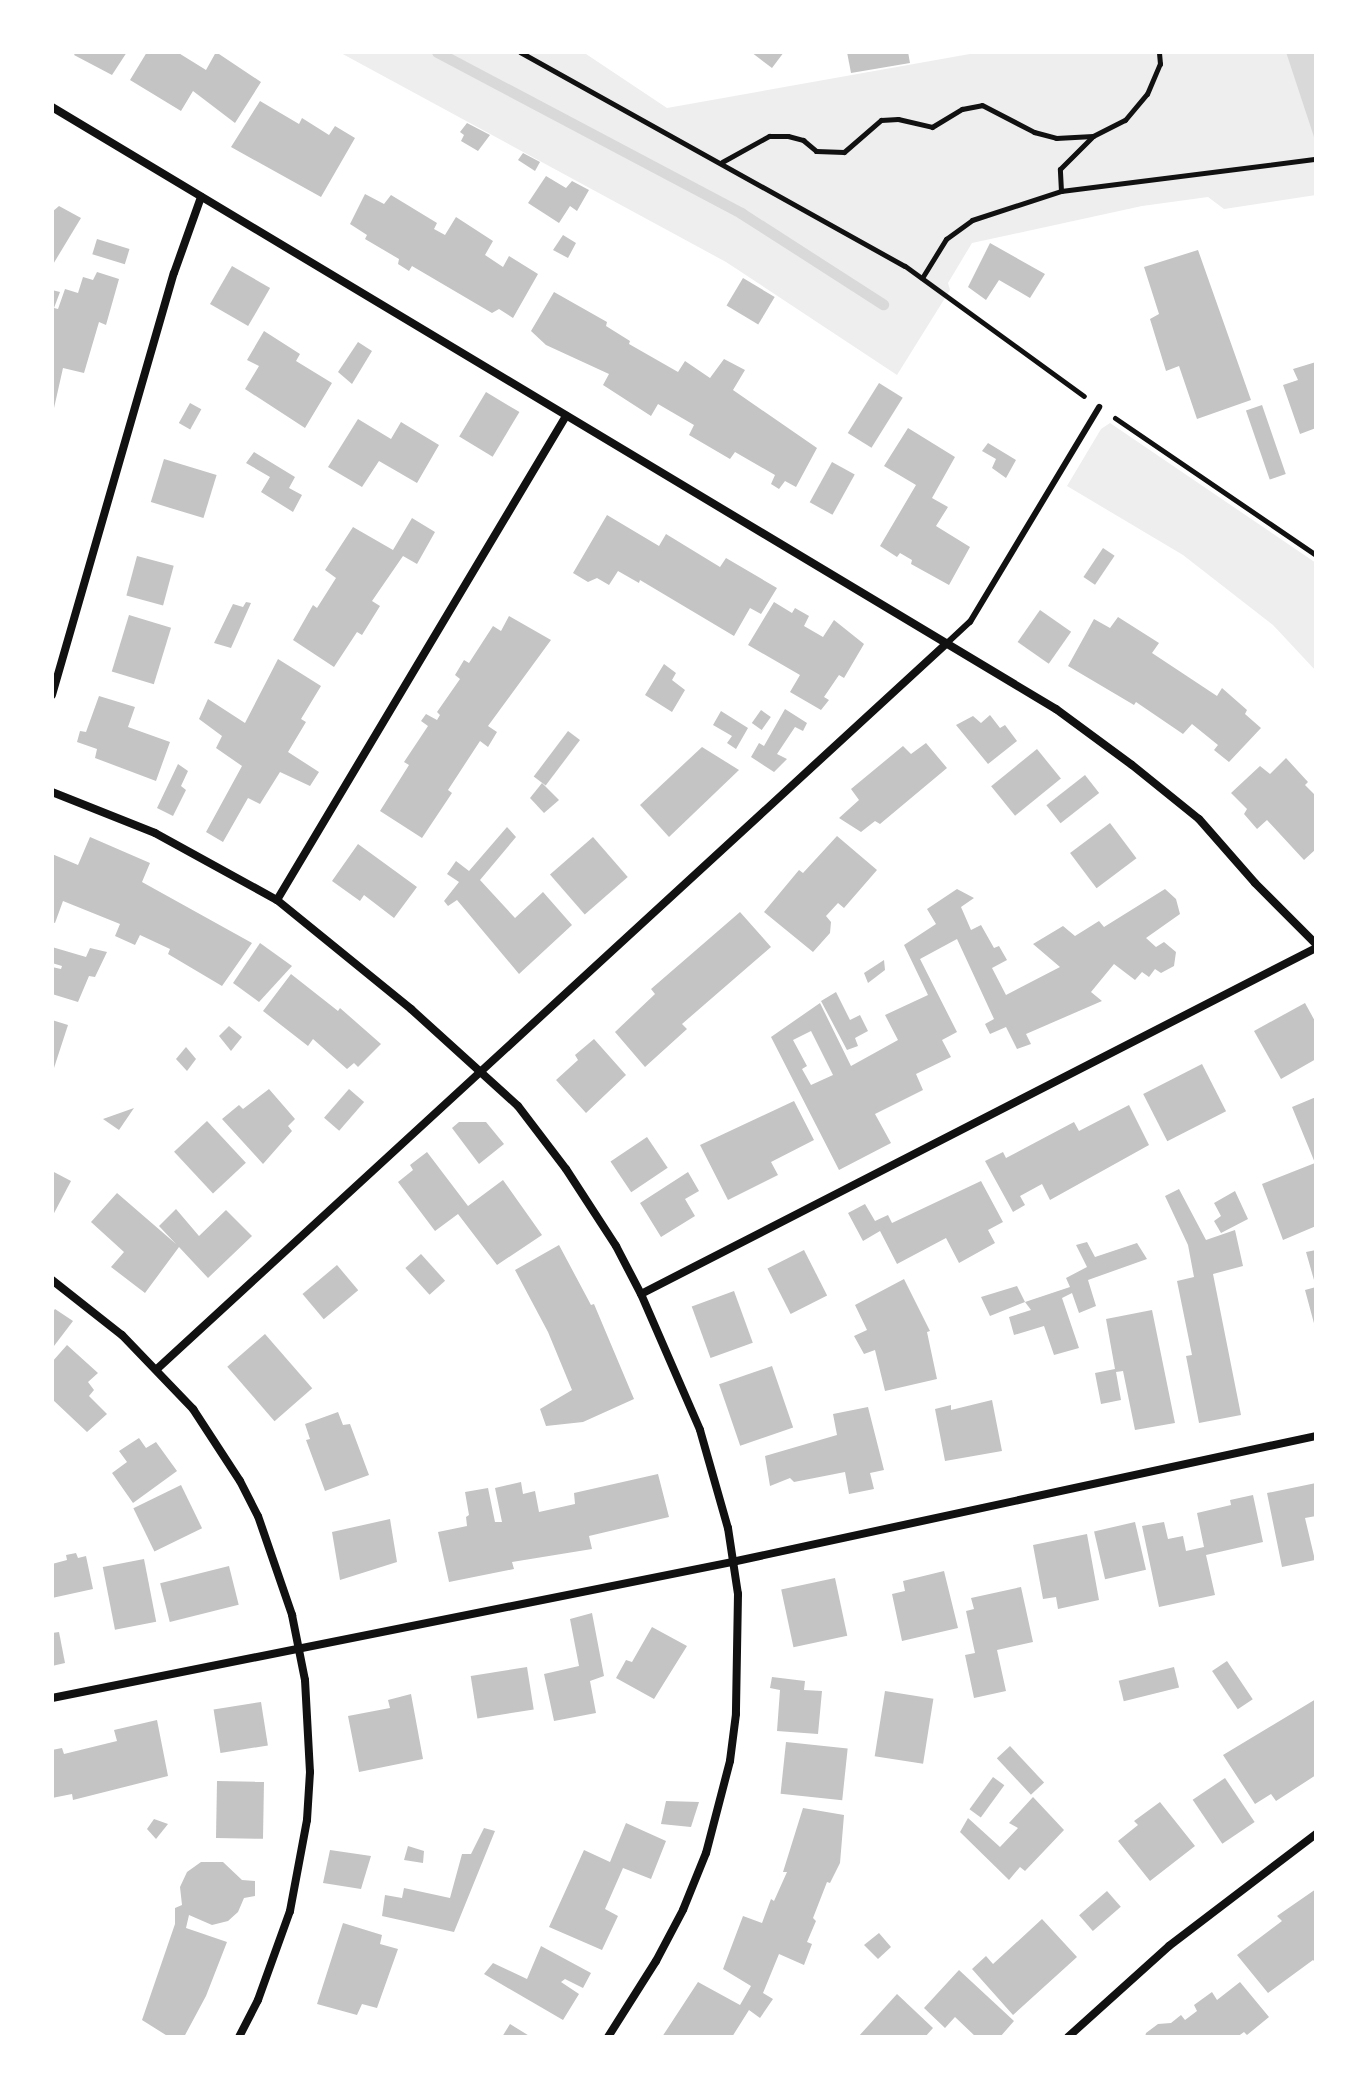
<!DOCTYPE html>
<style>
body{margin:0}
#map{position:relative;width:1368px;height:2089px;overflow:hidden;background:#fff;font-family:Helvetica,sans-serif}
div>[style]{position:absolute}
.green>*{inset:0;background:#eee}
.water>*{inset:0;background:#d9d9d9}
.stream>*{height:11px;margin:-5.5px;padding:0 5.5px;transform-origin:5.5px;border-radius:5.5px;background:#d9d9d9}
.building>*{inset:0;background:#c4c4c4;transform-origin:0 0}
.path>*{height:5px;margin:-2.5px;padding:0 2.5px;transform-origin:2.5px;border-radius:2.5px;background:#111}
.service>*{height:6px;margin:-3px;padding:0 3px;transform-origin:3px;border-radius:3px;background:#111}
.minor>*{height:8px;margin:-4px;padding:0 4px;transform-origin:4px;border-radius:4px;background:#111}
span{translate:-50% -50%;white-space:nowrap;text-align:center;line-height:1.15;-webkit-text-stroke:7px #fff;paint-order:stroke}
.frame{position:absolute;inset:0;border:54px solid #fff;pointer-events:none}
</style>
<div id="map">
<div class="green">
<i style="clip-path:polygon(339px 52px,583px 52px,667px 108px,981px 52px,1316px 52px,1316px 195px,1224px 209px,1208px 197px,1142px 206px,972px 243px,948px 283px,950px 290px,897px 375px,726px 262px)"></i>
<i style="clip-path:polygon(1110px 423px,1316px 563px,1316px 671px,1273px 625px,1183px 555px,1067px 486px,1101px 429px)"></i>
</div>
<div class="water">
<i style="clip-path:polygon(1286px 52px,1316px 52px,1316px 143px)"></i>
</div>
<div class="stream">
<i style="left:437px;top:52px;width:344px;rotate:27.9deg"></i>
<i style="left:741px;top:213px;width:169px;rotate:32.7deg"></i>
</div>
<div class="building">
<i style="clip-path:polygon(76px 52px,127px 52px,112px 75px,74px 55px)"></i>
<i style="clip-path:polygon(147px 52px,177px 52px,206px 70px,216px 52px,261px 82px,235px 123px,193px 91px,181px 111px,130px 80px)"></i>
<i style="clip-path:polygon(751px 52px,784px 52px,772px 68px)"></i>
<i style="clip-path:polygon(847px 52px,908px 52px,910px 63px,851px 73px)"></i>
<i style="clip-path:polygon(260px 101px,299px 124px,302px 118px,329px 135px,335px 126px,355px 138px,321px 197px,231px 147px)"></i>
<i style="clip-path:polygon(467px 123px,490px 135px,478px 151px,461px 141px,464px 135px,460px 132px)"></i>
<i style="clip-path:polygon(523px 153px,540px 162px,535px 171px,518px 160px)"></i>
<i style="clip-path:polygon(546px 176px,566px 188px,572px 181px,589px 190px,577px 211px,570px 206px,559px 223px,528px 203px)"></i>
<i style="clip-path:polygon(365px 194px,384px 204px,391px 195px,437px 223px,434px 229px,445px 235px,456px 217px,493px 241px,485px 255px,503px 267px,509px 256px,538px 274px,513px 318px,499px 309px,492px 313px,412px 266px,409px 271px,398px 264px,399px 259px,365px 239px,367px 235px,350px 224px)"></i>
<i style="clip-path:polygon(59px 206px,81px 218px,52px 266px,52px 212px)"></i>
<i style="clip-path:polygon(563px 235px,576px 243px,568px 258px,553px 250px)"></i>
<i style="left:97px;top:239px;width:34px;height:16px;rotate:17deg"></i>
<i style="clip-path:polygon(990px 243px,1045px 274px,1030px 298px,999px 280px,986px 300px,968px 287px)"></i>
<i style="clip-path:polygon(1198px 250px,1251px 400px,1197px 419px,1179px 366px,1166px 371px,1150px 319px,1159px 314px,1144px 267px)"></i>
<i style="left:232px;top:266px;width:44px;height:44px;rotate:30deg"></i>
<i style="clip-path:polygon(97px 272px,119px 279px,106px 325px,99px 322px,84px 373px,63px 368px,52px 417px,52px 290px,60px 292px,54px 308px,58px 309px,65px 289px,78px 293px,83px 277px,93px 280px)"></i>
<i style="left:743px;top:278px;width:37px;height:32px;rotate:31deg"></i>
<i style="clip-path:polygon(554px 292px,607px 322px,606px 326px,630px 341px,629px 344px,678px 372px,685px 361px,710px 378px,724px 359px,745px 370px,733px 390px,817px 448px,796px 487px,785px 481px,779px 489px,771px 484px,775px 475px,735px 452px,730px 459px,689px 435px,694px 425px,658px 404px,651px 416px,603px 385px,609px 374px,546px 345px,531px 331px)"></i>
<i style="clip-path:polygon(264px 331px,300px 354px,296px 361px,332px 383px,305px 428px,245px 389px,259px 366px,247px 360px)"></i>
<i style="clip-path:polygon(358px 342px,372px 351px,352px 384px,338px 372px)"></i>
<i style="clip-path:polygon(1316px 362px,1316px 428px,1300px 434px,1283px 385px,1298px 380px,1293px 369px)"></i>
<i style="left:879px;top:383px;width:28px;height:59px;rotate:32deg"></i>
<i style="left:486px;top:392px;width:39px;height:52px;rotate:31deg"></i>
<i style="left:190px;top:403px;width:13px;height:23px;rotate:29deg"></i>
<i style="left:1262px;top:405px;width:73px;height:17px;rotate:71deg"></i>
<i style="clip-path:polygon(358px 419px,391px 439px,401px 422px,439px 445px,417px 483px,379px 461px,362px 487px,328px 467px)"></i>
<i style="clip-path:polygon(908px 428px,955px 457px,932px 498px,948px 507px,936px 526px,970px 547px,949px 585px,911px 564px,912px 560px,900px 553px,897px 557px,880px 546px,916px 485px,884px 466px)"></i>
<i style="clip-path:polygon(988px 443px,1016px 460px,1006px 478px,992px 468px,996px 459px,982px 451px)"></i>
<i style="clip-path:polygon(254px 452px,295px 477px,289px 488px,302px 495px,293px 512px,261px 492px,270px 477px,246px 463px)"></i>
<i style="left:164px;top:459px;width:55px;height:45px;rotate:17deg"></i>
<i style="left:832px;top:462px;width:26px;height:46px;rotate:29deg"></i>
<i style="clip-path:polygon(607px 515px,659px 546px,666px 534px,720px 567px,726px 558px,777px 588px,761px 614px,750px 608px,734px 636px,640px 580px,639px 583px,618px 571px,609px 585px,597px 578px,588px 582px,573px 573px)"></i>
<i style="clip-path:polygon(412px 518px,435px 532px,417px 564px,403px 556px,372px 601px,380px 606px,362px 635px,357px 632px,334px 667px,293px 640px,313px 605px,317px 608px,336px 578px,325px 570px,353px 527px,393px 550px)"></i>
<i style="left:1103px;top:548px;width:14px;height:35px;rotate:34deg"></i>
<i style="left:137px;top:556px;width:38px;height:41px;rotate:15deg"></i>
<i style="clip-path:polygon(246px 602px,251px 603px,231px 648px,214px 643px,233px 604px,243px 607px)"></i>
<i style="clip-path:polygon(774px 602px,792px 613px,795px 608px,809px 616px,804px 626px,823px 637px,834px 620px,864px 644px,844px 678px,839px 675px,824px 697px,829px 700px,821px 710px,790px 692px,800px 675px,748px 645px)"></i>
<i style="left:1040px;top:610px;width:38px;height:39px;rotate:35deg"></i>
<i style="left:129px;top:615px;width:44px;height:59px;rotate:17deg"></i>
<i style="clip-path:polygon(509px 616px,551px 640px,488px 726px,497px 732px,488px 747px,480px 741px,448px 790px,452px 793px,422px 838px,380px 811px,409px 765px,404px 762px,428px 726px,421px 721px,426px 714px,437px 720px,440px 715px,437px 712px,460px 679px,455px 675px,464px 660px,469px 663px,493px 626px,501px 631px)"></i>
<i style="clip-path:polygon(1118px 617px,1159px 643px,1152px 653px,1217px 696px,1222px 688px,1247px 710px,1245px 714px,1261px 728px,1229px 762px,1214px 750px,1218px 745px,1192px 724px,1183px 734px,1136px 702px,1134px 705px,1068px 666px,1094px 619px,1110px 628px)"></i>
<i style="clip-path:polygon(278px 659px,321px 686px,301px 719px,306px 722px,288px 752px,319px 772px,310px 786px,280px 772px,260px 804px,248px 798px,223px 842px,206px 832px,242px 766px,216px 748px,222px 736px,199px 719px,208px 699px,245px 723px)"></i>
<i style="clip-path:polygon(664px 664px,676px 673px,672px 680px,685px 690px,672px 712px,645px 695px)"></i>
<i style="clip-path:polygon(99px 696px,135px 707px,128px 727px,170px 742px,156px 781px,95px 758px,97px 749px,77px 742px,80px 731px,86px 732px)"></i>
<i style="clip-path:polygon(785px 709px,807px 723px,803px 731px,795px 727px,777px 754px,787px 759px,774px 772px,751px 757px,759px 743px,764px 746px)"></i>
<i style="left:761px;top:710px;width:12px;height:16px;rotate:35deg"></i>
<i style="clip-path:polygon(721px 711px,748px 728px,736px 749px,727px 743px,732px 736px,713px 725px)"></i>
<i style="clip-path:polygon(990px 715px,1000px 728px,1005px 725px,1017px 741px,988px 764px,956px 725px,973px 716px,981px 723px)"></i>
<i style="left:568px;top:731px;width:15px;height:57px;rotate:37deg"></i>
<i style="clip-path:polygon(926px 743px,947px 768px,880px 824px,875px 821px,861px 832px,839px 818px,859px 800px,851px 789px,903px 746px,911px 754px)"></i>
<i style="clip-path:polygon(702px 747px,739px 770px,669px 837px,640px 805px)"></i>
<i style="left:1037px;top:749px;width:38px;height:59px;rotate:51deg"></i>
<i style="clip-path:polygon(1286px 758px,1308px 782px,1305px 785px,1316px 796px,1316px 849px,1304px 860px,1267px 820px,1257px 829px,1244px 814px,1247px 809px,1231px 793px,1260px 766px,1270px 774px)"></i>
<i style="clip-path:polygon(178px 764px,188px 771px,181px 786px,186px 790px,173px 816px,157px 808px)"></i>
<i style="left:1085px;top:775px;width:23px;height:49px;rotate:52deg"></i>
<i style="clip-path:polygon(542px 783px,559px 800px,544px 813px,530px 798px)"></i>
<i style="left:1110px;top:823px;width:44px;height:50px;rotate:53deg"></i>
<i style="clip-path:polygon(507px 827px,516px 837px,480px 880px,515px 918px,543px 892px,572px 925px,519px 974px,457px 900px,448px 906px,444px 901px,459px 882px,447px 874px,456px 861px,469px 871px)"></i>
<i style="clip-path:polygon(837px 836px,877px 870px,844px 908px,838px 903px,826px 916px,831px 922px,830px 933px,813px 952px,764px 912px,799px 870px,803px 873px)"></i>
<i style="clip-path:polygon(90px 837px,150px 863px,142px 882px,252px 943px,222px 986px,168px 954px,170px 949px,140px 935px,135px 945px,115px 936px,120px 924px,63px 901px,55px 923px,52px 922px,52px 854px,78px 865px)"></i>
<i style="left:593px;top:837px;width:53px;height:57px;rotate:49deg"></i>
<i style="clip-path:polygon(358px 844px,417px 887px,394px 918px,364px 895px,360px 901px,332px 881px)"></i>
<i style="clip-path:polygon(evenodd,957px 889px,974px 898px,961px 907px,971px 930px,981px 925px,994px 948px,999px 946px,1007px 960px,992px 968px,1006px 995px,1060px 967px,1033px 944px,1063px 926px,1075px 936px,1099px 921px,1104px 927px,1165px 889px,1176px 899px,1180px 914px,1146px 938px,1156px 947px,1164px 942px,1176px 952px,1174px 966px,1161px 973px,1155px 969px,1149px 977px,1142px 972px,1135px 980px,1114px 964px,1091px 992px,1102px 1001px,1026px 1034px,1031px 1044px,1017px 1049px,1006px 1027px,990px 1034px,985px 1024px,994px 1019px,957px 939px,920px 959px,957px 1032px,942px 1040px,951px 1057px,916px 1074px,923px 1090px,875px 1114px,891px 1143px,839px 1170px,771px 1037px,820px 1003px,851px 1066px,898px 1040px,885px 1015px,928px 995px,904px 945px,936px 924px,927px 909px,957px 889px,811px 1031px,833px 1075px,811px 1085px,802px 1069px,807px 1066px,793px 1040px,811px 1031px)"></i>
<i style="clip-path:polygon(740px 912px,771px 947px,682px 1024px,687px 1029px,645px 1067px,615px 1032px,655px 994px,651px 989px)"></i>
<i style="clip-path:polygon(260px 943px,292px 966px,259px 1002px,233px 983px)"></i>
<i style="clip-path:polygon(52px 947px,86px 957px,90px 948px,107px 952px,95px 977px,89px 976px,78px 1002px,52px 994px,52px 967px,61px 969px,62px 966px,52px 963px)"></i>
<i style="clip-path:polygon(884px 960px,885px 970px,868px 983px,864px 973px)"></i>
<i style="clip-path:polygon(291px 974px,338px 1011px,340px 1008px,381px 1044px,358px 1067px,354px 1063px,347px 1069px,313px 1039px,308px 1046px,263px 1011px)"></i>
<i style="clip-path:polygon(836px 992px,850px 1020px,860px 1015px,868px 1031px,855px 1038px,858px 1046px,847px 1050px,821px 1001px)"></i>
<i style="clip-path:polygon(1305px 1003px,1316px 1023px,1316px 1059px,1281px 1079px,1254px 1031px)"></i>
<i style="clip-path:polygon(52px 1020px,68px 1025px,53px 1071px,52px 1071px)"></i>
<i style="clip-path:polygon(229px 1026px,242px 1037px,231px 1051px,219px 1036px)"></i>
<i style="clip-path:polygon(594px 1039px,626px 1075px,586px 1113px,556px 1080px,578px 1060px,575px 1055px)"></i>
<i style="clip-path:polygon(186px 1047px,196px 1059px,187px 1071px,176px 1059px)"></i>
<i style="left:1202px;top:1064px;width:53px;height:66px;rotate:63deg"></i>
<i style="clip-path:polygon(269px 1089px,295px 1119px,288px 1126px,292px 1131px,263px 1164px,222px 1119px,239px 1105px,243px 1109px)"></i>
<i style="left:349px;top:1089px;width:20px;height:38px;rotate:41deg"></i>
<i style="clip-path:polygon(1316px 1097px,1316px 1226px,1283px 1240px,1262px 1184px,1315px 1163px,1292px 1107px)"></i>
<i style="clip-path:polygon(794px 1101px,814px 1140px,771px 1162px,778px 1175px,728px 1200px,700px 1145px)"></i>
<i style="clip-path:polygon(1129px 1105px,1149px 1145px,1050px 1200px,1042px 1184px,1020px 1196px,1025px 1205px,1013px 1212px,985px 1161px,1003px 1152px,1006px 1158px,1074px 1122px,1079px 1131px)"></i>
<i style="clip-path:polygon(134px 1108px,119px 1130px,103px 1119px)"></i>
<i style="left:207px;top:1121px;width:57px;height:45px;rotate:47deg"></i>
<i style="clip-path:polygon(459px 1122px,486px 1122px,504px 1144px,479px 1164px,452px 1128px)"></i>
<i style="left:647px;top:1137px;width:37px;height:44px;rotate:56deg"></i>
<i style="clip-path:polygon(427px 1152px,468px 1206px,503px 1180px,542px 1235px,497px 1265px,458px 1214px,435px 1231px,398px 1182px,413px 1170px,410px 1165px)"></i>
<i style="clip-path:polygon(52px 1171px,71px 1181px,52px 1217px)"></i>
<i style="clip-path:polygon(688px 1172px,699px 1191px,685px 1199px,695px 1216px,661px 1237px,640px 1203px)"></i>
<i style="clip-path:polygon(981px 1181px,1003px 1222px,988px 1230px,995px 1243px,959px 1263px,946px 1238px,897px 1264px,880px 1231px,863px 1241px,848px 1213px,865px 1204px,875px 1221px,888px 1215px,892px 1223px)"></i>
<i style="clip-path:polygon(1179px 1189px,1206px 1240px,1235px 1230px,1243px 1266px,1213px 1274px,1241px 1415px,1199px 1423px,1186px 1356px,1192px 1355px,1177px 1281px,1194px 1277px,1188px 1245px,1165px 1196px)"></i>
<i style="clip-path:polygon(1235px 1191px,1248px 1219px,1221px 1233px,1214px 1221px,1221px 1216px,1214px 1203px)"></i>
<i style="clip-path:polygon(117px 1193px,176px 1244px,159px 1226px,176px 1209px,199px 1236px,226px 1210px,252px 1236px,208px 1278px,179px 1247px,145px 1293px,111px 1267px,124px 1252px,91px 1222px)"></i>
<i style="clip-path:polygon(1087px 1242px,1095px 1257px,1137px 1243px,1147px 1259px,1088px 1280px,1096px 1306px,1079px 1313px,1072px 1293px,1062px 1298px,1079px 1348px,1054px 1355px,1044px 1326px,1014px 1335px,1009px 1317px,1031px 1310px,1025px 1302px,1070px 1287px,1066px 1278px,1087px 1267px,1076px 1245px)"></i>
<i style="clip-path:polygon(559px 1245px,591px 1305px,594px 1304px,634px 1399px,583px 1422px,546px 1426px,540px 1409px,572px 1390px,548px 1332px,515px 1270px)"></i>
<i style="left:804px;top:1250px;width:51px;height:41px;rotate:63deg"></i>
<i style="clip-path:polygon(1316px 1250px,1316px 1327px,1315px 1327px,1305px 1290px,1316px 1287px,1306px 1252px)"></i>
<i style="left:421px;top:1254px;width:36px;height:21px;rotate:48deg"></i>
<i style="left:337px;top:1265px;width:33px;height:45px;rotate:50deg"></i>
<i style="clip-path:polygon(904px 1279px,930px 1331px,927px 1332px,937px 1379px,885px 1391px,875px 1350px,864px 1354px,854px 1336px,867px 1330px,855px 1305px)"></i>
<i style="clip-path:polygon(1017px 1286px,1025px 1302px,990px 1316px,981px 1297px)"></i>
<i style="left:734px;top:1291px;width:55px;height:45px;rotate:70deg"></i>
<i style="clip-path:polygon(55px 1309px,73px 1321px,54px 1346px,52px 1313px)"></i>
<i style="clip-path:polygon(1152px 1310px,1175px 1423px,1135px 1430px,1123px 1371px,1116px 1372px,1121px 1400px,1101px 1404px,1095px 1373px,1115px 1369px,1106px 1319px)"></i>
<i style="left:265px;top:1334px;width:72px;height:50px;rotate:49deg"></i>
<i style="clip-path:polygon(67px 1345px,98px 1373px,88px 1382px,94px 1390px,89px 1396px,107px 1414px,87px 1432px,52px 1399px,52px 1362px)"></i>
<i style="left:772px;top:1366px;width:65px;height:56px;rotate:71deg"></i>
<i style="clip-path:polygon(992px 1400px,1002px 1451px,945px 1461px,935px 1409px,951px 1405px,951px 1410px)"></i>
<i style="clip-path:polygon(868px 1407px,884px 1470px,870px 1473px,874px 1489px,849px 1494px,845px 1472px,794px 1482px,790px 1478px,770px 1486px,765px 1456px,837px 1435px,833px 1414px)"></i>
<i style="clip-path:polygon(338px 1412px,343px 1425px,350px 1424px,369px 1475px,325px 1491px,306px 1440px,310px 1439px,305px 1424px)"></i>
<i style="clip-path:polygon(139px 1438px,146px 1448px,156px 1442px,177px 1471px,133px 1503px,112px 1473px,127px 1462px,119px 1451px)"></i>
<i style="clip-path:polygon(658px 1474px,669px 1517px,589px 1536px,592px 1549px,512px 1562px,514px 1569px,449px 1582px,438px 1532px,467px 1526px,466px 1517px,469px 1515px,465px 1492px,488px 1488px,495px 1522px,502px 1522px,495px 1488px,521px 1482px,523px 1494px,535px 1491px,539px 1512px,575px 1504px,574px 1493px)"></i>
<i style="clip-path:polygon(1316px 1483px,1316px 1516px,1305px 1518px,1315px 1560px,1282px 1567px,1267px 1493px)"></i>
<i style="left:181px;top:1485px;width:48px;height:53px;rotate:64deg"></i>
<i style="clip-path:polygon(1253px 1495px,1263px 1542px,1206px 1555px,1215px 1595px,1159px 1607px,1142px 1526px,1164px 1522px,1168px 1539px,1183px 1536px,1186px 1551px,1204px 1547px,1197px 1513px,1231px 1505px,1230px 1500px)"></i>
<i style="clip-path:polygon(390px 1519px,397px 1562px,340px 1580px,332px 1532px)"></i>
<i style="left:1135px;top:1522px;width:49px;height:42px;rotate:77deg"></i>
<i style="clip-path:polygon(1087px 1534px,1099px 1600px,1058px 1609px,1056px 1597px,1043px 1599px,1033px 1545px)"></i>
<i style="clip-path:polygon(76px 1553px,78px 1558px,86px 1556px,93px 1589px,52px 1598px,52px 1564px,67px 1560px,66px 1555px)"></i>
<i style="left:144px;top:1559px;width:64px;height:42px;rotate:79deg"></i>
<i style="left:229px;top:1566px;width:40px;height:71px;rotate:76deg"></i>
<i style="clip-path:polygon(944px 1571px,958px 1628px,902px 1641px,892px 1594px,905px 1591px,903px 1581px)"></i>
<i style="left:835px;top:1578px;width:59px;height:55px;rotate:78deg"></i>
<i style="clip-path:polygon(1021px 1587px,1033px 1642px,997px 1650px,1006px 1691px,974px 1698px,965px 1655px,975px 1653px,966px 1611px,974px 1609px,971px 1598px)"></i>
<i style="clip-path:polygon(592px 1613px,604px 1676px,590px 1681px,596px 1713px,554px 1721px,544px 1674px,579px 1666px,570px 1619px)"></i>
<i style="clip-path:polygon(652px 1627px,687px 1646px,654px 1699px,616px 1678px,626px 1660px,632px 1662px)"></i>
<i style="clip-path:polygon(59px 1632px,65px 1663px,52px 1666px,52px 1633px)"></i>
<i style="left:1227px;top:1661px;width:46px;height:18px;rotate:56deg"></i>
<i style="left:527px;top:1667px;width:43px;height:57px;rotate:81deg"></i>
<i style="left:1174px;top:1667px;width:21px;height:57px;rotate:76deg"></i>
<i style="clip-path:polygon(772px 1677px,805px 1681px,804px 1690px,822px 1691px,818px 1734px,777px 1731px,780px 1690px,770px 1688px)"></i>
<i style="left:885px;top:1691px;width:49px;height:66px;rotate:9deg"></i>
<i style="clip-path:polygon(411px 1694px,423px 1759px,359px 1772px,348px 1716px,390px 1708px,388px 1700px)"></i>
<i style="clip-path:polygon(1316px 1699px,1316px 1775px,1276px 1801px,1271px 1794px,1255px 1804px,1223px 1755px)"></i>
<i style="left:261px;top:1702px;width:44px;height:48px;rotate:81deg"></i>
<i style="clip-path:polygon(157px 1720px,168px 1776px,73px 1800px,72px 1794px,52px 1798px,52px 1750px,62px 1748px,64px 1754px,117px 1741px,114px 1730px)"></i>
<i style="left:786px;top:1742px;width:62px;height:52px;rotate:6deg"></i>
<i style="left:1010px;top:1746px;width:50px;height:18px;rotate:47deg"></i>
<i style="left:993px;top:1777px;width:14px;height:40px;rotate:36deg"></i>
<i style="left:1225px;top:1778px;width:53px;height:39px;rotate:56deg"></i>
<i style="left:217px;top:1781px;width:47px;height:57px;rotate:1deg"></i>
<i style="clip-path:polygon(1033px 1797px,1064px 1830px,1025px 1871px,1020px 1867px,1009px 1880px,960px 1832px,968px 1818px,1000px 1847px,1018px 1828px,1009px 1823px)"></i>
<i style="clip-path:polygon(666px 1801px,699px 1802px,691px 1827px,661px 1824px)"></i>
<i style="clip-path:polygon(1160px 1802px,1195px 1846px,1150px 1881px,1118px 1841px,1138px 1825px,1134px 1821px)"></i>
<i style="clip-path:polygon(803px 1808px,844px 1815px,840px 1863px,830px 1883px,827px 1882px,813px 1918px,816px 1921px,807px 1942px,812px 1944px,804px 1965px,779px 1954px,763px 1993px,773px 1999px,760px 2018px,749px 2010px,732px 2037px,662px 2037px,698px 1982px,740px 2005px,751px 1986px,723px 1969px,743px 1916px,762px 1923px,771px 1899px,774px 1901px,787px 1872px,783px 1872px)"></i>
<i style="clip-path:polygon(154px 1819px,168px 1824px,156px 1839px,147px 1829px)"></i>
<i style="clip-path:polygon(626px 1823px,666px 1841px,651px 1879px,623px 1868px,605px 1909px,618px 1916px,602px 1950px,549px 1927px,584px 1850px,610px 1862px)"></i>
<i style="clip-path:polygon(484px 1828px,495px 1831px,454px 1932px,382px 1916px,385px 1895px,402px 1898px,404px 1888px,450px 1898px,462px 1854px,471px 1854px)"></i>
<i style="clip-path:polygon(408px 1846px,424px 1851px,423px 1863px,404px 1860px)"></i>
<i style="clip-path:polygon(330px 1850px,371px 1856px,361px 1889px,323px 1883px)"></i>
<i style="clip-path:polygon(201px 1862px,223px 1862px,242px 1880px,255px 1881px,255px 1896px,244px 1898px,238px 1912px,228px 1921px,212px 1925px,189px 1915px,186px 1928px,227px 1942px,206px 1996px,184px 2037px,169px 2037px,142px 2020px,175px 1924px,175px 1908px,182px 1905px,180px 1887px,187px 1872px)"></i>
<i style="clip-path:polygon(1316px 1889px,1316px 1963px,1313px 1960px,1268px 1993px,1237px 1955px,1282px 1921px,1277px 1916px)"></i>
<i style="left:1107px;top:1891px;width:21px;height:37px;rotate:49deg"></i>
<i style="clip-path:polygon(1042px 1919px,1077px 1957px,1013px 2015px,972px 1969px,986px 1956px,993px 1964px)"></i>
<i style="clip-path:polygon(343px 1923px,382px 1935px,380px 1944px,398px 1949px,377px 2008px,362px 2004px,357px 2015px,317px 2004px)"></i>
<i style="clip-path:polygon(879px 1933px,891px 1947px,878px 1959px,864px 1945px)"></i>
<i style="clip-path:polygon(541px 1946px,591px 1973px,583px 1988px,565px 1979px,561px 1982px,579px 1994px,563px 2020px,484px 1974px,493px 1963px,527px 1979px)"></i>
<i style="clip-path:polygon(959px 1970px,1014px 2021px,1000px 2037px,976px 2037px,955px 2017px,945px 2028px,924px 2008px)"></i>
<i style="clip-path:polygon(1240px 1982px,1269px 2017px,1247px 2035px,1244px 2032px,1237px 2037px,1145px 2037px,1146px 2033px,1158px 2024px,1171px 2023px,1181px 2015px,1185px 2020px,1197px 2011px,1194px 2005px,1212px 1992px,1217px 2000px)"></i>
<i style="clip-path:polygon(897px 1994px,933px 2028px,925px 2037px,858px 2037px)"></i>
<i style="clip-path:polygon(510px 2024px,531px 2037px,502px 2037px)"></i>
</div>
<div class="path">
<i style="left:520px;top:52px;width:440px;rotate:29.1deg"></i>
<i style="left:905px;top:266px;width:221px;rotate:36deg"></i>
<i style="left:722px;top:162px;width:54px;rotate:-29deg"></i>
<i style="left:769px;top:136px;width:19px"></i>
<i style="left:788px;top:136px;width:16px;rotate:15deg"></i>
<i style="left:803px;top:140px;width:17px;rotate:40deg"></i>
<i style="left:816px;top:151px;width:28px;rotate:2deg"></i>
<i style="left:844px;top:152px;width:49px;rotate:-40.9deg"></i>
<i style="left:881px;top:120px;width:17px;rotate:-3deg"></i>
<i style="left:898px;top:119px;width:35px;rotate:13deg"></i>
<i style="left:932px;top:127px;width:35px;rotate:-31deg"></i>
<i style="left:962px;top:109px;width:20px;rotate:-11deg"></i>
<i style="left:982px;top:105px;width:59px;rotate:27.4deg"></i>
<i style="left:1034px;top:132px;width:23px;rotate:15deg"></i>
<i style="left:1056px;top:138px;width:37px;rotate:-3deg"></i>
<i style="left:1093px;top:136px;width:36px;rotate:-27deg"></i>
<i style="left:1125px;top:120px;width:34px;rotate:-50deg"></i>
<i style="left:1147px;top:94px;width:33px;rotate:-67deg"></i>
<i style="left:1160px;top:64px;width:12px;rotate:-95deg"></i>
<i style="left:1061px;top:191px;width:22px;rotate:-93deg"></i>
<i style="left:1060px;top:169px;width:45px;rotate:-45deg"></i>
<i style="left:922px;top:278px;width:46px;rotate:-58.4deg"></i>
<i style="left:946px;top:239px;width:32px;rotate:-36deg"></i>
<i style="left:972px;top:220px;width:94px;rotate:-18deg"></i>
<i style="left:1061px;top:191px;width:257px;rotate:-7.2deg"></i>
<i style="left:1115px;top:418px;width:243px;rotate:34.3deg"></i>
</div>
<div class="service">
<i style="left:946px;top:644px;width:33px;rotate:-43deg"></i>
<i style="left:970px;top:622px;width:251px;rotate:-59deg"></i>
</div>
<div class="minor">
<i style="left:52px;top:107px;width:1171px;rotate:30.95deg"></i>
<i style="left:1056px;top:709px;width:94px;rotate:36.4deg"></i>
<i style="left:1132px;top:765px;width:86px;rotate:38.9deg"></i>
<i style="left:1199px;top:819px;width:85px;rotate:48.8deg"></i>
<i style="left:1255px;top:883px;width:86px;rotate:45deg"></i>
<i style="left:52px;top:695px;width:439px;rotate:-73.9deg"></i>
<i style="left:174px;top:273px;width:81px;rotate:-70.4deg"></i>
<i style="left:52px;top:792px;width:111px;rotate:21.7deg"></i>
<i style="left:155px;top:833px;width:139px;rotate:28.8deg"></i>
<i style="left:277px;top:900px;width:173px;rotate:39.1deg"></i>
<i style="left:411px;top:1009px;width:144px;rotate:42.2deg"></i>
<i style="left:518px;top:1106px;width:79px;rotate:52.7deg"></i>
<i style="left:566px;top:1169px;width:92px;rotate:57deg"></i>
<i style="left:616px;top:1246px;width:54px;rotate:62.5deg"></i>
<i style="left:641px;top:1294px;width:148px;rotate:66.5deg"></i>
<i style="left:700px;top:1430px;width:102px;rotate:74.1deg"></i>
<i style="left:728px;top:1528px;width:67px;rotate:81.4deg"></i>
<i style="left:738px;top:1594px;width:120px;rotate:91deg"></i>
<i style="left:736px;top:1714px;width:47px;rotate:97.3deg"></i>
<i style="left:730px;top:1761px;width:95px;rotate:104.6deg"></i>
<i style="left:706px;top:1853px;width:61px;rotate:112deg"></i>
<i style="left:683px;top:1910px;width:58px;rotate:117.9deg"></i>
<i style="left:656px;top:1961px;width:90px;rotate:122.3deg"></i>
<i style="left:277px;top:900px;width:564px;rotate:-59.16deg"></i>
<i style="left:52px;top:1280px;width:89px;rotate:38.2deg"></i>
<i style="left:122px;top:1335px;width:103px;rotate:46.2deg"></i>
<i style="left:193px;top:1409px;width:86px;rotate:56.9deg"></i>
<i style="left:240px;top:1481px;width:39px;rotate:63deg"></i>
<i style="left:258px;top:1516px;width:105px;rotate:71deg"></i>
<i style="left:292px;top:1615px;width:66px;rotate:78.7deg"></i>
<i style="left:305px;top:1680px;width:92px;rotate:86.9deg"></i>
<i style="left:310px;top:1772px;width:48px;rotate:93.6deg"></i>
<i style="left:307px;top:1820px;width:93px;rotate:100.6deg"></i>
<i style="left:290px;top:1911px;width:95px;rotate:109.8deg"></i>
<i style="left:258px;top:2000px;width:42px;rotate:117.2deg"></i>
<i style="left:641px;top:1294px;width:759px;rotate:-27.14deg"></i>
<i style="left:157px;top:1369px;width:1072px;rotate:-42.58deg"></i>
<i style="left:52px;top:1698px;width:693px;rotate:-11.31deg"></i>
<i style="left:732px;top:1562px;width:597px;rotate:-12.18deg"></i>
<i style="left:1068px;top:2037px;width:136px;rotate:-42deg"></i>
<i style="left:1169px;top:1946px;width:185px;rotate:-37.3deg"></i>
</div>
<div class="frame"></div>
</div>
